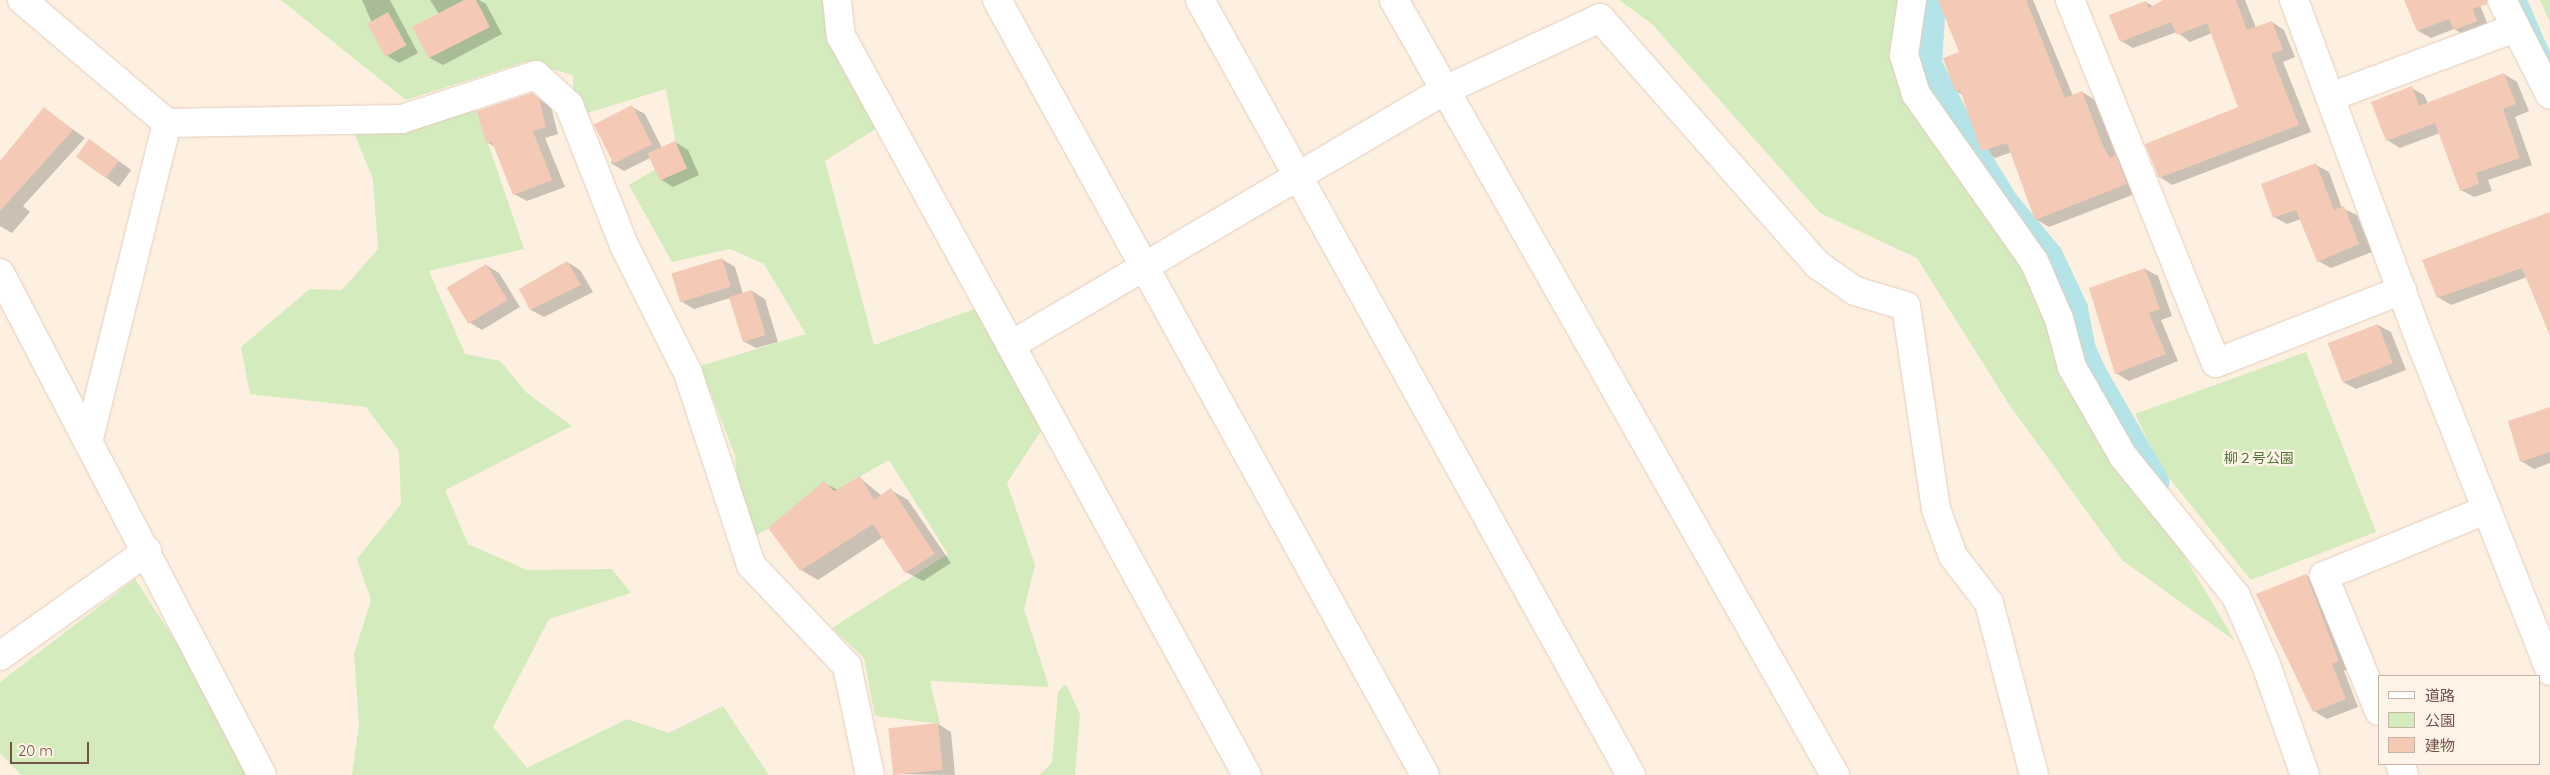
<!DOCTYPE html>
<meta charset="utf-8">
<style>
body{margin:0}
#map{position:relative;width:2550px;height:775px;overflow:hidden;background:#fdf0e0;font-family:Quicksand,"Noto Sans JP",sans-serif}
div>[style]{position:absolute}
.green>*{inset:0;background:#d4ebbe}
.shadow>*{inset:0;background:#0003;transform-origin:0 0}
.stream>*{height:8px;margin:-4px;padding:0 4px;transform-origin:4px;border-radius:4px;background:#b4e4e7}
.canal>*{height:28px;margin:-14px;padding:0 14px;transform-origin:14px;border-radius:14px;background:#b4e4e7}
.building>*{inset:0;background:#f4cab6;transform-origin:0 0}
.roads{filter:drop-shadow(0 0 1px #e4cdbe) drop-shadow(0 0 1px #e4cdbe)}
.minor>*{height:28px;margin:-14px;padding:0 14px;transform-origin:14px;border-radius:14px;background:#fff}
span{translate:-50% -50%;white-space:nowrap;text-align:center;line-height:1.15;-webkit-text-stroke:4.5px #fff4e7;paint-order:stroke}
.park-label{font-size:14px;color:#52763b}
.legend{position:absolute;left:2378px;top:675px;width:162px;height:90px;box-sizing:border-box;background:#fff4e7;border:1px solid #c8b4a7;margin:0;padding:6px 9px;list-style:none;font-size:15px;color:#755346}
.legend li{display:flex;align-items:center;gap:10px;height:25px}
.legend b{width:25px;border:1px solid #c8b4a7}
.scale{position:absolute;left:10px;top:742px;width:79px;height:22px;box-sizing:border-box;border:2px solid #755346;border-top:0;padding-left:6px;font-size:15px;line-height:18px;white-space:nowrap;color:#755346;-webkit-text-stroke:4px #fff4e7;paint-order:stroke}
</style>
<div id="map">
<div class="green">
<i style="clip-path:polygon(281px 0,827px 0,826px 36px,888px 121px,825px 161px,874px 345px,988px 304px,1050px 417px,1007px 483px,1035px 565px,1024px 609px,1049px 687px,930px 681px,940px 724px,875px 716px,864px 658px,832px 628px,948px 554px,889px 460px,743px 543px,735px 455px,700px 366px,806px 334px,764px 264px,730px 249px,672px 262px,629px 185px,678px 156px,666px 89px,574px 117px,573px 75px,525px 62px,406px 100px)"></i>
<i style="clip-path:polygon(1619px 0,1918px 0,1912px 80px,2024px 245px,2094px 404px,2235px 641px,2122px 560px,2008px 403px,1917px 258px,1820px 213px,1652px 24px)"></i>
<i style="clip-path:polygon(2540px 0,2550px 0,2550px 22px)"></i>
<i style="clip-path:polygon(474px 102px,524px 249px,429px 271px,465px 354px,500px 361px,527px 393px,572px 426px,445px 490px,468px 544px,527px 570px,612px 569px,631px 593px,549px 619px,493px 727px,527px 768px,627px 719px,669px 733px,723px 706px,769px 775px,352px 775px,359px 724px,354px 654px,371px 600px,357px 559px,401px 504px,399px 451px,366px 407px,250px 394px,241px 347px,310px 289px,342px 290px,378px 249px,373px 179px,349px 121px)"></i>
<i style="clip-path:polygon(2306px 352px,2376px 532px,2251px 580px,2162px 469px,2135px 414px)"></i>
<i style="clip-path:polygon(135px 579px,182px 651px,248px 775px,21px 775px,0 753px,0 682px)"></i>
<i style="clip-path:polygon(1066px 684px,1080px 714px,1075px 775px,1039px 775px,1052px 763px,1058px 692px)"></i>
</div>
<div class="shadow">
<i style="clip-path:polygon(362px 0,390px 0,418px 53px,399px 63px,386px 55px)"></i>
<i style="clip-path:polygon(430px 0,479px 0,486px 4px,502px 34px,443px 65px,430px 58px,439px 14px)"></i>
<i style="clip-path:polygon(1940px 0,2033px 0,2073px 96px,2082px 92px,2095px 100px,2116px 155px,2128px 164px,2140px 192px,2049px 227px,2036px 219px,2012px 152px,1995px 158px,1982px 151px,1963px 95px,1956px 91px,1961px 53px)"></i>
<i style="clip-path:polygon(2173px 0,2245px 0,2256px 28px,2272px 22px,2284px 30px,2295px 57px,2283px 62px,2311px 132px,2172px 185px,2160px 177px,2239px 107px,2212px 33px,2190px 42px,2177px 32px,2133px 48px,2121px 41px,2146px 2px,2154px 7px)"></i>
<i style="clip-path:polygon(2410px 0,2478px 0,2489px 28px,2468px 37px,2454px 29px,2431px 38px,2418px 31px)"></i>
<i style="clip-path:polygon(2504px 74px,2517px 82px,2529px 111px,2515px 117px,2532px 165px,2488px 180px,2492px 191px,2474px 197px,2461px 190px,2440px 133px,2400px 148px,2387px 140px,2412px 88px,2424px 95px,2428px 104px)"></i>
<i style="clip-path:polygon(532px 94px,551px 107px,558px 134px,545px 138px,565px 187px,527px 201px,514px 194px,496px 148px,487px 142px)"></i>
<i style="clip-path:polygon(632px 107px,645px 114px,662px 148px,675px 142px,688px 150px,699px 175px,673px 187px,660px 179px,650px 158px,624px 171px,611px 163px)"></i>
<i style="clip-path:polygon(44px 109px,85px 138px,23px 206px,30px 212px,12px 233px,0 226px,0 162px)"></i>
<i style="left:90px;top:140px;width:51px;height:21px;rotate:36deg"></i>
<i style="clip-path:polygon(2316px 165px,2329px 172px,2342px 208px,2357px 215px,2372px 252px,2331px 268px,2318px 261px,2301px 219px,2287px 224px,2274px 217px)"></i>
<i style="clip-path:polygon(2550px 214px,2550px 310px,2527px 277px,2451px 305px,2438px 297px)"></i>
<i style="clip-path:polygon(722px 259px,735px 267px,743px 294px,752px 291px,765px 299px,778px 342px,756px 348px,743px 341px,730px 298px,694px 309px,682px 302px)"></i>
<i style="clip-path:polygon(567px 262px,580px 270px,593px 292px,544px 317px,531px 310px,520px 289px)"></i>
<i style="clip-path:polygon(486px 265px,499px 273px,520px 307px,482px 330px,469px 322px)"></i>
<i style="clip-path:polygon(2145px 269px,2158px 276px,2172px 316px,2161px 320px,2178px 361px,2129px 381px,2116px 373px)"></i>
<i style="clip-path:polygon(2378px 325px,2391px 332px,2406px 370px,2356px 389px,2343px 382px)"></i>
<i style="clip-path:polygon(2550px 409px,2550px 463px,2534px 469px,2521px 461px)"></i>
<i style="clip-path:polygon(860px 478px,882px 496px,891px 490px,908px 500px,951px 563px,923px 581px,906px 572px,883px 537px,818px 580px,801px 570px,824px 483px,838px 490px)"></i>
<i style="clip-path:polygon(2306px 575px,2319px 583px,2351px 668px,2344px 671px,2358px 707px,2327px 719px,2314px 711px)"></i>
<i style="clip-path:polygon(938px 724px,951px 732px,955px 775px,893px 774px)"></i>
</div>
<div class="stream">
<i style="left:2523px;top:0;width:68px;rotate:66.5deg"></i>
</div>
<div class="canal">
<i style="left:1932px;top:0;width:64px;rotate:93.6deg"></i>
<i style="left:1928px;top:64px;width:83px;rotate:63.4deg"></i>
<i style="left:1965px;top:138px;width:76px;rotate:58.4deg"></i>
<i style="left:2005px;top:203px;width:69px;rotate:50.3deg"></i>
<i style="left:2049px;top:256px;width:59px;rotate:64.7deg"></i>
<i style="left:2074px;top:309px;width:42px;rotate:79deg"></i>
<i style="left:2082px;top:350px;width:26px;rotate:65deg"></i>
<i style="left:2093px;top:374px;width:125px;rotate:60.1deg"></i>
</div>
<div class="building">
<i style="clip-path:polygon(464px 0,476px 0,490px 27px,429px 58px,412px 27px)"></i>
<i style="clip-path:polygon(1938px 0,2026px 0,2065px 98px,2082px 91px,2103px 146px,2110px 158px,2116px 155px,2127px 184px,2035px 220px,2007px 143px,1981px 151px,1960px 90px,1955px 91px,1943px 58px,1959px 52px)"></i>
<i style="clip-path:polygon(2163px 0,2236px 0,2247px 30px,2272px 21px,2283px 50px,2271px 54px,2299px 125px,2159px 178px,2145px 144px,2238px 107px,2207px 23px,2177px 35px,2171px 22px,2120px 42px,2109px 15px,2146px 1px,2149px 8px)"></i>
<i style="clip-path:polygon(2404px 0,2487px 0,2487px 4px,2473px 9px,2477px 21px,2454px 30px,2449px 19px,2417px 31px)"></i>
<i style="left:388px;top:12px;width:38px;height:24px;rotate:61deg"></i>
<i style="clip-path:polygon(2504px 73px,2516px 104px,2503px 109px,2520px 158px,2476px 173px,2479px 184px,2460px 191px,2435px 123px,2386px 141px,2371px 102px,2412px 86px,2419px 106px)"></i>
<i style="clip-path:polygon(532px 93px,539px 98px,546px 127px,533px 131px,552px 180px,513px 195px,492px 142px,486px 143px,477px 111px)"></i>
<i style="left:632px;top:105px;width:44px;height:43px;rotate:63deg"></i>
<i style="clip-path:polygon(44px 107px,73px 130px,0 211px,0 161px)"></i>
<i style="left:89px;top:139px;width:37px;height:22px;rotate:36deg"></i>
<i style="left:675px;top:141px;width:30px;height:30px;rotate:66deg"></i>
<i style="clip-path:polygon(2316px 163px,2334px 210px,2344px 206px,2359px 244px,2317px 262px,2296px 210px,2273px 218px,2261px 184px)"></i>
<i style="clip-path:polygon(2550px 212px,2550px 336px,2522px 268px,2437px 298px,2422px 260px)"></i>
<i style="left:722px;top:258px;width:30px;height:53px;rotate:73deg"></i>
<i style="clip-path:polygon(567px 261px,581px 285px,530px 310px,519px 289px)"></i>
<i style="left:486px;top:264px;width:42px;height:46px;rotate:59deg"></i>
<i style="clip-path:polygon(2145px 268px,2160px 309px,2149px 313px,2166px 354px,2115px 374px,2089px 288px)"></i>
<i style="left:752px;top:290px;width:47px;height:24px;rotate:73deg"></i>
<i style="left:2378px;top:324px;width:42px;height:54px;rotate:69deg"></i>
<i style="clip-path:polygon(2550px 407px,2550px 452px,2520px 462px,2508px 421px)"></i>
<i style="clip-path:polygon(860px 476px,874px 500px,891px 488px,935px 554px,905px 573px,873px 524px,800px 571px,768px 528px,824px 481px,834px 491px)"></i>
<i style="clip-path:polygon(2306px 574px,2339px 661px,2332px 664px,2346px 699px,2313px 712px,2256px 594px)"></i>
<i style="left:938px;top:723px;width:47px;height:50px;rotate:84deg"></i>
</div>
<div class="roads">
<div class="minor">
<i style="left:22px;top:0;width:190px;rotate:40.3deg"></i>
<i style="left:167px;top:123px;width:329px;rotate:103.9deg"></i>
<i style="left:837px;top:0;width:36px;rotate:84deg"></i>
<i style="left:841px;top:36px;width:843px;rotate:61.22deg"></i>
<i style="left:997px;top:0;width:885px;rotate:61.09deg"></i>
<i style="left:1200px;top:0;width:887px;rotate:60.92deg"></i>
<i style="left:1394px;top:0;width:892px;rotate:60.36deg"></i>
<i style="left:1912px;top:0;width:56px;rotate:98.3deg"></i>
<i style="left:1904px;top:55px;width:41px;rotate:72.9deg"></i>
<i style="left:1916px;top:94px;width:204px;rotate:54.8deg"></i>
<i style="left:2034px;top:261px;width:63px;rotate:66.7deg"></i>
<i style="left:2059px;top:319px;width:50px;rotate:74.8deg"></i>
<i style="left:2072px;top:367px;width:103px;rotate:60.2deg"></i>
<i style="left:2123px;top:456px;width:180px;rotate:51.1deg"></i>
<i style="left:2236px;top:596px;width:75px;rotate:66.5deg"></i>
<i style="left:2266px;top:665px;width:117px;rotate:70.5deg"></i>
<i style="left:2070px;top:0;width:391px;rotate:68.1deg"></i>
<i style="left:2216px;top:363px;width:200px;rotate:-21.4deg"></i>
<i style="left:2294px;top:0;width:371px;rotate:69.7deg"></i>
<i style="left:2423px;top:348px;width:347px;rotate:68.5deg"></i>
<i style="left:2502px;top:0;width:106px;rotate:63.2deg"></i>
<i style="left:2330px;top:97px;width:198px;rotate:-20.4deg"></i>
<i style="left:167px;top:123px;width:235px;rotate:-1deg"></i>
<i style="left:402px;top:119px;width:141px;rotate:-18.2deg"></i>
<i style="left:536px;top:75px;width:45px;rotate:42.3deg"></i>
<i style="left:569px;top:105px;width:150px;rotate:68.6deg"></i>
<i style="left:624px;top:245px;width:143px;rotate:63.4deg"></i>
<i style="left:688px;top:373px;width:202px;rotate:71.8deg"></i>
<i style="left:751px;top:565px;width:139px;rotate:46.5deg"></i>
<i style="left:847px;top:666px;width:111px;rotate:78.1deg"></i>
<i style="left:0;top:273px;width:566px;rotate:62.44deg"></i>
<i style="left:1011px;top:345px;width:501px;rotate:-30.45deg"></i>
<i style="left:1443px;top:91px;width:173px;rotate:-24.9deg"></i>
<i style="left:1600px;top:18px;width:329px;rotate:48.6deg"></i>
<i style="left:1818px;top:265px;width:45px;rotate:35.1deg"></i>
<i style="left:1855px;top:291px;width:53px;rotate:16.4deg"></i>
<i style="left:1906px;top:306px;width:205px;rotate:81.6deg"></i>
<i style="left:1936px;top:509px;width:50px;rotate:70.1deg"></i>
<i style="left:1953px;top:556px;width:59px;rotate:52.5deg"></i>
<i style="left:1989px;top:603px;width:178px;rotate:75.3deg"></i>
<i style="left:0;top:656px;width:181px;rotate:-35.5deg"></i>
<i style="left:2379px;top:711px;width:146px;rotate:-112.2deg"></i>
<i style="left:2324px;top:576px;width:175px;rotate:-22.2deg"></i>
<i style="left:2400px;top:764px;width:12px;rotate:70deg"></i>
</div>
</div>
<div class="park-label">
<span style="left:2259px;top:458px">柳２号公園</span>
</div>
<ul class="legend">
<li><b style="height:6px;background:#fff"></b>道路</li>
<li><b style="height:14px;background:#d4ebbe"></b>公園</li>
<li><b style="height:14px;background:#f4cab6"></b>建物</li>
</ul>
<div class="scale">20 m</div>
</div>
